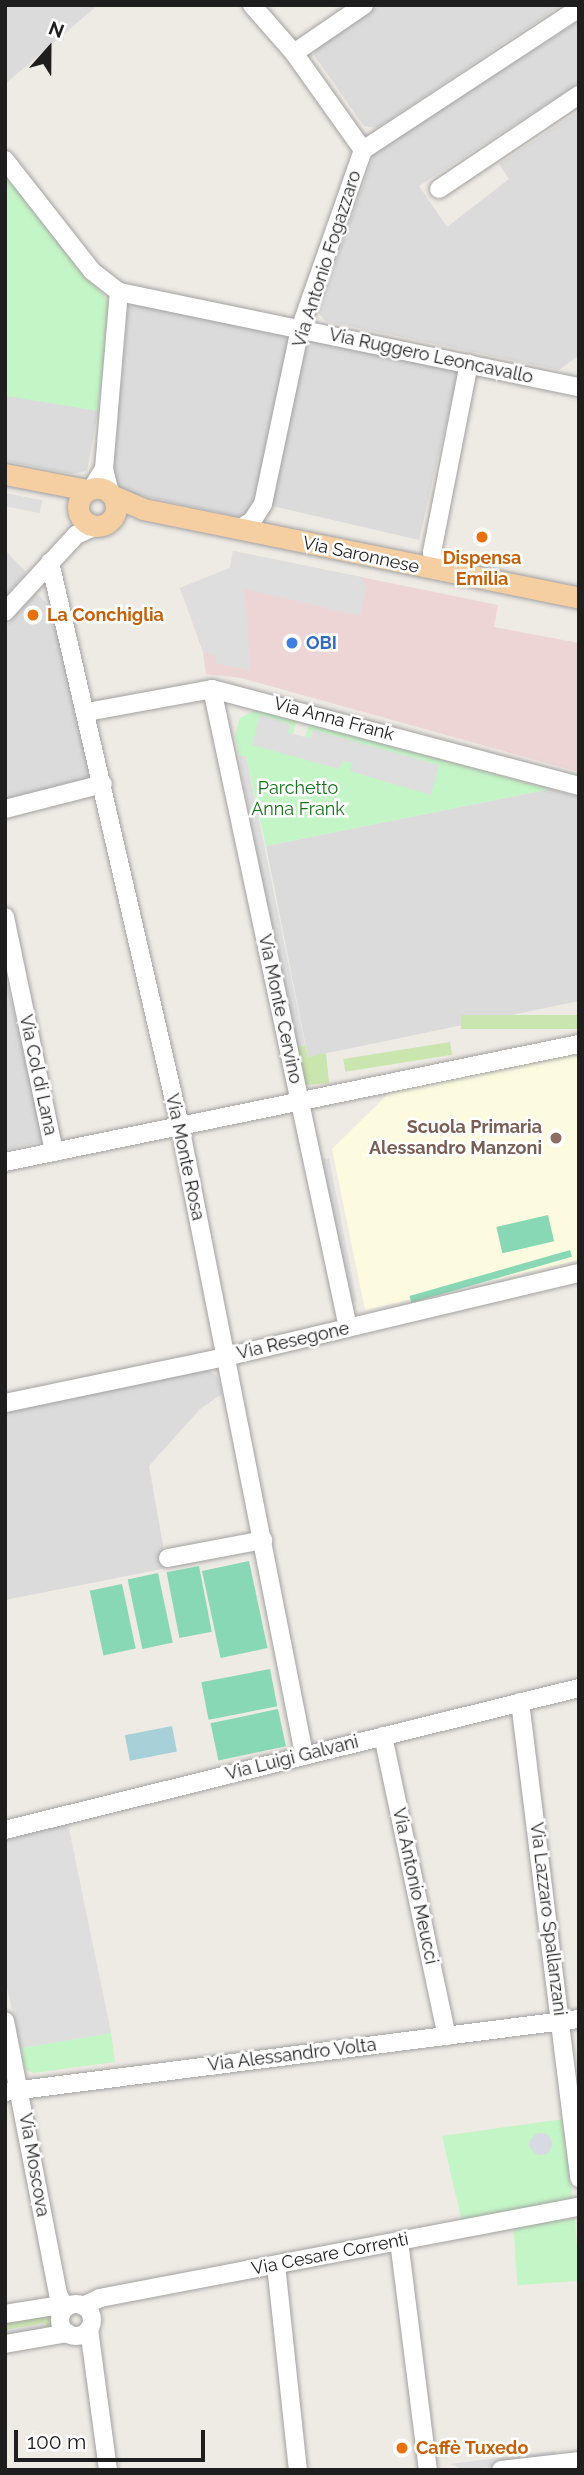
<!DOCTYPE html>
<meta charset="utf-8">
<style>
body{margin:0}
#map{position:relative;width:584px;height:2475px;overflow:hidden;background:#eeeae4;font-family:Raleway,sans-serif}
div>[style]{position:absolute}
.residential>*{inset:0;background:#dcdbdb;transform-origin:0 0}
.commercial>*{inset:0;background:#eed5d5}
.education>*{inset:0;background:#fdfbdf}
.grass>*{inset:0;background:#cbe5ae;transform-origin:0 0}
.park>*{inset:0;background:#c4f5c6;transform-origin:0 0}
.pitch>*{inset:0;background:#88d8b5;transform-origin:0 0}
.parking>*{inset:0;background:#dedede;transform-origin:0 0}
.plaza>*{inset:0;background:#d9d9e4}
.round{border-radius:50%}
.water>*{inset:0;background:#a8d0d9;transform-origin:0 0}
.roads{filter:drop-shadow(0 0 2px #a2a2a2) drop-shadow(0 0 2px #a2a2a2)}
.minor>*{height:18px;margin:-9px;padding:0 9px;transform-origin:9px;border-radius:9px;background:#fff}
.minor>.ring{margin:-9px;padding:0;box-sizing:content-box;background:none;border:18px solid #fff;border-radius:50%}
.major>*{height:21px;margin:-10.5px;padding:0 10.5px;transform-origin:10.5px;border-radius:10.5px;background:#f5cea2}
.major>.ring{margin:-10.5px;padding:0;box-sizing:content-box;background:none;border:21px solid #f5cea2;border-radius:50%}
.dots>*{width:19px;height:19px;translate:-50% -50%;box-sizing:border-box;border:4px solid #fff;border-radius:50%}
span{translate:-50% -50%;white-space:nowrap;text-align:center;line-height:1.15;-webkit-text-stroke:5px #fff;paint-order:stroke}
.street-label{font-size:18px;color:#1e1e1e}
.food-label{font-size:18px;color:#c56008;font-weight:700}
.left{translate:0 -50%;text-align:left}
.shop-label{font-size:18px;color:#366cbe;font-weight:700}
.park-label{font-size:18px;color:#137517}
.education-label{font-size:18px;color:#785e54;font-weight:700}
.right{translate:-100% -50%;text-align:right}
.frame{position:absolute;inset:0;border:7px solid #1e1e1e;pointer-events:none}
.north{position:absolute;left:14px;top:14px;width:70px;height:70px;-webkit-text-stroke:5px #fff;paint-order:stroke;rotate:21deg;font-size:19px;font-weight:700;line-height:28px;text-align:center;color:#1e1e1e}
.north::after{content:'';display:block;margin:auto;width:24px;height:32px;background:#1e1e1e;clip-path:polygon(50% 0,100% 100%,50% 72%,0 100%)}
.scale{position:absolute;left:14px;top:2430px;width:191px;height:32px;box-sizing:border-box;border:4px solid #1e1e1e;border-top:0;padding-left:9px;font-size:21px;line-height:24px;white-space:nowrap;color:#1e1e1e;-webkit-text-stroke:5px #fff;paint-order:stroke}
</style>
<div id="map">
<div class="residential">
<i style="clip-path:polygon(5px 5px,98px 5px,5px 84px)"></i>
<i style="clip-path:polygon(380px 5px,557px 5px,557px 8px,377px 128px,364px 126px,314px 55px,317px 47px)"></i>
<i style="clip-path:polygon(579px 21px,579px 83px,419px 186px,447px 227px,509px 179px,499px 164px,579px 111px,579px 355px,559px 370px,325px 321px,318px 312px,375px 152px)"></i>
<i style="clip-path:polygon(138px 301px,291px 335px,258px 501px,240px 517px,124px 492px,112px 481px,128px 307px)"></i>
<i style="left:305px;top:336px;width:157px;height:173px;rotate:13deg"></i>
<i style="clip-path:polygon(5px 394px,98px 411px,87px 471px,72px 474px,5px 461px)"></i>
<i style="clip-path:polygon(5px 550px,26px 572px,5px 597px)"></i>
<i style="clip-path:polygon(36px 593px,61px 616px,92px 780px,5px 800px,5px 627px)"></i>
<i style="clip-path:polygon(550px 789px,579px 797px,579px 1001px,308px 1057px,266px 846px)"></i>
<i style="clip-path:polygon(5px 975px,44px 1141px,5px 1150px)"></i>
<i style="clip-path:polygon(206px 1369px,217px 1376px,222px 1394px,200px 1409px,149px 1466px,167px 1568px,5px 1600px,5px 1411px)"></i>
</div>
<div class="commercial">
<i style="clip-path:polygon(233px 551px,498px 605px,494px 627px,579px 643px,579px 772px,241px 678px,206px 674px,203px 652px,180px 588px,230px 568px)"></i>
</div>
<div class="education">
<i style="clip-path:polygon(579px 1053px,579px 1260px,365px 1310px,332px 1149px,390px 1092px)"></i>
</div>
<div class="grass">
<i style="left:579px;top:1015px;width:14px;height:118px;rotate:90deg"></i>
<i style="left:450px;top:1042px;width:13px;height:108px;rotate:81deg"></i>
<i style="clip-path:polygon(305px 1045px,308px 1057px,326px 1053px,329px 1083px,305px 1085px,293px 1048px)"></i>
<i style="clip-path:polygon(55px 2302px,57px 2319px,47px 2333px,45px 2323px,5px 2330px,5px 2310px)"></i>
</div>
<div class="park">
<i style="clip-path:polygon(5px 175px,110px 303px,98px 411px,6px 396px)"></i>
<i style="clip-path:polygon(256px 710px,296px 720px,293px 734px,288px 733px,290px 724px,260px 716px,339px 769px,343px 761px,353px 763px,351px 771px,431px 794px,439px 765px,312px 731px,310px 739px,305px 737px,309px 724px,550px 789px,266px 846px,246px 756px,239px 756px,235px 735px,240px 718px)"></i>
<i style="clip-path:polygon(111px 2033px,115px 2062px,33px 2073px,25px 2069px,21px 2048px)"></i>
<i style="clip-path:polygon(564px 2119px,573px 2205px,463px 2226px,442px 2136px)"></i>
<i style="left:575px;top:2219px;width:62px;height:62px;rotate:86deg"></i>
</div>
<div class="pitch">
<i style="left:548px;top:1215px;width:27px;height:53px;rotate:77deg"></i>
<i style="left:570px;top:1250px;width:7px;height:167px;rotate:74deg"></i>
<i style="left:249px;top:1561px;width:89px;height:48px;rotate:78deg"></i>
<i style="left:199px;top:1566px;width:67px;height:33px;rotate:79deg"></i>
<i style="left:158px;top:1573px;width:71px;height:31px;rotate:78deg"></i>
<i style="left:122px;top:1584px;width:66px;height:33px;rotate:78deg"></i>
<i style="left:270px;top:1669px;width:38px;height:70px;rotate:79deg"></i>
<i style="left:278px;top:1709px;width:38px;height:69px;rotate:78deg"></i>
</div>
<div class="parking">
<i style="left:5px;top:493px;width:38px;height:13px;rotate:11deg"></i>
<i style="clip-path:polygon(233px 551px,361px 577px,367px 587px,360px 616px,245px 589px,250px 671px,216px 663px,216px 656px,204px 652px,180px 588px,230px 568px)"></i>
<i style="clip-path:polygon(260px 715px,290px 724px,288px 733px,310px 738px,313px 730px,439px 765px,431px 795px,350px 771px,352px 763px,343px 761px,339px 769px,252px 745px)"></i>
<i style="clip-path:polygon(239px 756px,246px 756px,305px 1045px,293px 1048px)"></i>
<i style="left:329px;top:1158px;width:146px;height:9px;rotate:79deg"></i>
<i style="clip-path:polygon(68px 1824px,111px 2033px,21px 2048px,5px 1979px,5px 1839px)"></i>
<i style="left:45px;top:2323px;width:10px;height:41px;rotate:79deg"></i>
<i style="clip-path:polygon(554px 2451px,562px 2458px,464px 2470px,450px 2464px)"></i>
</div>
<div class="plaza">
<i class="round" style="left:530px;top:2133px;width:22px;height:22px"></i>
</div>
<div class="water">
<i style="left:172px;top:1726px;width:26px;height:48px;rotate:79deg"></i>
</div>
<div class="roads">
<div class="minor">
<i style="left:252px;top:5px;width:64px;rotate:48.8deg"></i>
<i style="left:294px;top:53px;width:119px;rotate:54.6deg"></i>
<i style="left:294px;top:53px;width:85px;rotate:-34.4deg"></i>
<i style="left:5px;top:160px;width:141px;rotate:51.9deg"></i>
<i style="left:92px;top:271px;width:34px;rotate:38deg"></i>
<i style="left:119px;top:292px;width:470px;rotate:11.7deg"></i>
<i style="left:439px;top:189px;width:169px;rotate:-33.9deg"></i>
<i style="left:104px;top:469px;width:178px;rotate:-85.2deg"></i>
<i style="left:92px;top:488px;width:22px;rotate:-58deg"></i>
<i style="left:104px;top:469px;width:25px;rotate:76deg"></i>
<i style="left:239px;top:529px;width:15px;rotate:-32deg"></i>
<i style="left:252px;top:521px;width:20px;rotate:-57deg"></i>
<i style="left:263px;top:504px;width:179px;rotate:-78.1deg"></i>
<i style="left:300px;top:329px;width:190px;rotate:-70.6deg"></i>
<i style="left:363px;top:150px;width:258px;rotate:-33.3deg"></i>
<i style="left:50px;top:562px;width:579px;rotate:77.02deg"></i>
<i style="left:180px;top:1126px;width:640px;rotate:78.83deg"></i>
<i style="left:436px;top:570px;width:18px;rotate:-103deg"></i>
<i style="left:432px;top:552px;width:192px;rotate:-78.9deg"></i>
<i style="left:5px;top:612px;width:105px;rotate:-47.3deg"></i>
<i style="left:76px;top:535px;width:24px;rotate:-24deg"></i>
<i style="left:212px;top:689px;width:653px;rotate:77.98deg"></i>
<i style="left:87px;top:712px;width:127px;rotate:-10.4deg"></i>
<i style="left:212px;top:689px;width:380px;rotate:14.8deg"></i>
<i style="left:5px;top:809px;width:101px;rotate:-14.3deg"></i>
<i style="left:5px;top:917px;width:240px;rotate:78.2deg"></i>
<i style="left:5px;top:1162px;width:586px;rotate:-11.62deg"></i>
<i style="left:5px;top:1403px;width:226px;rotate:-11.8deg"></i>
<i style="left:226px;top:1357px;width:363px;rotate:-13.4deg"></i>
<i style="left:168px;top:1558px;width:97px;rotate:-10.7deg"></i>
<i style="left:520px;top:1702px;width:480px;rotate:82.9deg"></i>
<i style="left:383px;top:1736px;width:307px;rotate:78deg"></i>
<i style="left:5px;top:1830px;width:591px;rotate:-13.9deg"></i>
<i style="left:5px;top:2021px;width:278px;rotate:79deg"></i>
<i style="left:58px;top:2294px;width:16px;rotate:63deg"></i>
<i style="left:5px;top:2092px;width:579px;rotate:-7.25deg"></i>
<i style="left:399px;top:2241px;width:231px;rotate:82.8deg"></i>
<i style="left:276px;top:2265px;width:206px;rotate:83.9deg"></i>
<i class="ring" style="left:60px;top:2304px;width:14px;height:14px"></i>
<i style="left:83px;top:2306px;width:19px;rotate:-25deg"></i>
<i style="left:100px;top:2298px;width:488px;rotate:-10.8deg"></i>
<i style="left:5px;top:2314px;width:57px;rotate:-9.1deg"></i>
<i style="left:89px;top:2329px;width:142px;rotate:82.3deg"></i>
<i style="left:5px;top:2344px;width:64px;rotate:-9.9deg"></i>
<i style="left:501px;top:2470px;width:79px;rotate:-6.6deg"></i>
</div>
<div class="major">
<i style="left:5px;top:474px;width:84px;rotate:11deg"></i>
<i class="ring" style="left:78px;top:488px;width:17px;height:17px"></i>
<i style="left:113px;top:496px;width:33px;rotate:23deg"></i>
<i style="left:143px;top:509px;width:445px;rotate:11.5deg"></i>
</div>
</div>
<div class="dots">
<i style="left:482px;top:537px;background:#e8710a"></i>
<i style="left:33px;top:615px;background:#e8710a"></i>
<i style="left:292px;top:643px;background:#3f7fe0"></i>
<i style="left:556px;top:1138px;background:#8d6e63"></i>
<i style="left:402px;top:2448px;background:#e8710a"></i>
</div>
<div class="street-label">
<span style="left:327px;top:259px;rotate:-72deg">Via Antonio Fogazzaro</span>
<span style="left:431px;top:356px;rotate:12deg">Via Ruggero Leoncavallo</span>
<span style="left:361px;top:555px;rotate:12deg">Via Saronnese</span>
<span style="left:334px;top:719px;rotate:15deg">Via Anna Frank</span>
<span style="left:280px;top:1009px;rotate:78deg">Via Monte Cervino</span>
<span style="left:38px;top:1075px;rotate:78deg">Via Col di Lana</span>
<span style="left:185px;top:1157px;rotate:78deg">Via Monte Rosa</span>
<span style="left:293px;top:1341px;rotate:-13deg">Via Resegone</span>
<span style="left:292px;top:1758px;rotate:-14deg">Via Luigi Galvani</span>
<span style="left:415px;top:1886px;rotate:78deg">Via Antonio Meucci</span>
<span style="left:548px;top:1919px;rotate:83deg">Via Lazzaro Spallanzani</span>
<span style="left:292px;top:2055px;rotate:-7deg">Via Alessandro Volta</span>
<span style="left:34px;top:2165px;rotate:80deg">Via Moscova</span>
<span style="left:330px;top:2254px;rotate:-11deg">Via Cesare Correnti</span>
</div>
<div class="food-label">
<span style="left:482px;top:569px">Dispensa<br>Emilia</span>
<span class="left" style="left:47px;top:615px">La Conchiglia</span>
<span class="left" style="left:416px;top:2448px">Caffè Tuxedo</span>
</div>
<div class="shop-label">
<span class="left" style="left:306px;top:643px">OBI</span>
</div>
<div class="park-label">
<span style="left:298px;top:799px">Parchetto<br>Anna Frank</span>
</div>
<div class="education-label">
<span class="right" style="left:542px;top:1138px">Scuola Primaria<br>Alessandro Manzoni</span>
</div>
<div class="frame"></div>
<div class="north">N</div>
<div class="scale">100 m</div>
</div>
